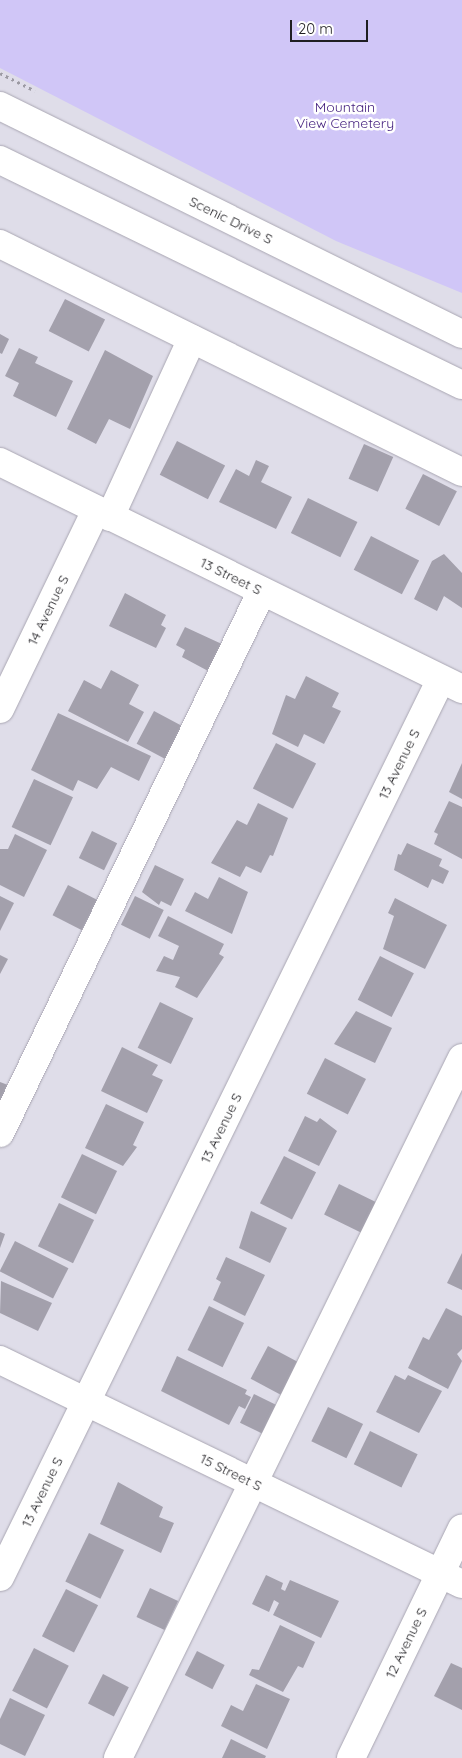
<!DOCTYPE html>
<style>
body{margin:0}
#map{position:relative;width:462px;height:1758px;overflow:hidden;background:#dfdde9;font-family:Quicksand,sans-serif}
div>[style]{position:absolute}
.green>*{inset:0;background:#d0c6f7}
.building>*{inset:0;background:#a3a0ac;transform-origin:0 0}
.path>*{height:3px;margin-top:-1.5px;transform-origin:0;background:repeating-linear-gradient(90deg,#9c9aa3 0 2.5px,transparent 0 6.5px)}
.roads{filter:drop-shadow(0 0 1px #a9a6b2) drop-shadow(0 0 1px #a9a6b2)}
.minor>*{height:28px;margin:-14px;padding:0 14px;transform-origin:14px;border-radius:14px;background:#fff}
.major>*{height:28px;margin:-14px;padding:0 14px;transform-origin:14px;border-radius:14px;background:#fff}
span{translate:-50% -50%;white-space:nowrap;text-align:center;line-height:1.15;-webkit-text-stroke:5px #fff;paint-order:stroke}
.park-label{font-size:14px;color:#401c7c}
.street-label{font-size:14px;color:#1f1e22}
.scale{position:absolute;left:290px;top:20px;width:78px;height:22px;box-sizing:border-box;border:2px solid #1f1e22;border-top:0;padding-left:6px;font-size:15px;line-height:18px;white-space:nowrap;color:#1f1e22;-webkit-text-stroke:4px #fff;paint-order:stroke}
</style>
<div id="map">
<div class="green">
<i style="clip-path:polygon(0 0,462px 0,462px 293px,336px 241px,0 68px)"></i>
</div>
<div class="building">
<i style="left:65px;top:299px;width:45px;height:36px;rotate:27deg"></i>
<i style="clip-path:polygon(0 334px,9px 339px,2px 354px,0 353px)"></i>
<i style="clip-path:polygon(19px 348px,38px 357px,35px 363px,73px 381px,56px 417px,13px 396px,19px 383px,5px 376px)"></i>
<i style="clip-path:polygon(105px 350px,153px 376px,130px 429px,109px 419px,96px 444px,67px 429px)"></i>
<i style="left:177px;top:441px;width:54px;height:38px;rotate:27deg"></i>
<i style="left:364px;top:444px;width:32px;height:38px;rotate:24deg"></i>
<i style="clip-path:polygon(256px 460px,269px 466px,261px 482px,292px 497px,276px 529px,219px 502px,236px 469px,249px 476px)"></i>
<i style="left:423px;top:474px;width:38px;height:39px;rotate:27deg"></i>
<i style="left:308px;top:498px;width:55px;height:39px;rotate:26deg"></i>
<i style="left:371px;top:536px;width:54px;height:38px;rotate:27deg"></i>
<i style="clip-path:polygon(444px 554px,462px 573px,462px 608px,444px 596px,437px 611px,414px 599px,432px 561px)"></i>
<i style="clip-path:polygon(125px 593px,166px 615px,161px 625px,166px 628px,156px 648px,109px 626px)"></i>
<i style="clip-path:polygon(185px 627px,224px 645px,210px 672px,182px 657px,185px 650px,176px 645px)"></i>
<i style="clip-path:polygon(111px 670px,139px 685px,129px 704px,144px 712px,128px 742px,68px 711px,84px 680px,101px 689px)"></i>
<i style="clip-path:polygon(306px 676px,339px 693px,332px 707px,341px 711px,324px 744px,304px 734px,298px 747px,272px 734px,286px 695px,295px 699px)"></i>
<i style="left:154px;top:711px;width:34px;height:37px;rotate:28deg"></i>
<i style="clip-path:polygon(58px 713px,151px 756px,139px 781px,111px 767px,97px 789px,78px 780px,73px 791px,31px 770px)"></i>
<i style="left:276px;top:743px;width:45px;height:51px;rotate:27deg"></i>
<i style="clip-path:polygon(462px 763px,462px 799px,449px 792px)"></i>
<i style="left:34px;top:779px;width:43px;height:53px;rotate:25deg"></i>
<i style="clip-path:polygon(449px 801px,462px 807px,462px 859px,434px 844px,438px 834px,434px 832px)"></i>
<i style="clip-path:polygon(258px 803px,288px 818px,273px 856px,270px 855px,261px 873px,246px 866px,240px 877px,211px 863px,237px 820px,247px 825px)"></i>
<i style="left:92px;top:831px;width:28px;height:30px;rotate:26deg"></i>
<i style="clip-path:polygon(15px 834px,47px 850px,24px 897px,0 885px,0 849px,8px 849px)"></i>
<i style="clip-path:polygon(407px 843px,442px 859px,439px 866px,449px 871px,443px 884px,432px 879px,428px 888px,394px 870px,398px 854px,401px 855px)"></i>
<i style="clip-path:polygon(155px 865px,184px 879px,171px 906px,161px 901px,159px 905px,142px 892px)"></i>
<i style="clip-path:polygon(219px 877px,248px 892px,232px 934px,185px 911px,195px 892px,208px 899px)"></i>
<i style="left:68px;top:885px;width:33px;height:34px;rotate:27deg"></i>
<i style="clip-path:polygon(0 896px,14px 903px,0 931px)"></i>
<i style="left:135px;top:896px;width:32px;height:32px;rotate:26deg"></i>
<i style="clip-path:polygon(395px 898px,447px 925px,425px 969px,383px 949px,394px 916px,388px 913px)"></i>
<i style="clip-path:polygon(168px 916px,224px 944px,219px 954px,224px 957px,197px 998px,175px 987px,180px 977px,156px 971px,164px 956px,173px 960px,179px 946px,158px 936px)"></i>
<i style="clip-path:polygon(0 955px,8px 959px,0 974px)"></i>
<i style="left:380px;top:956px;width:38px;height:49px;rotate:27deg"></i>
<i style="left:160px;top:1002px;width:37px;height:51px;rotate:26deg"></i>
<i style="clip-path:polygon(356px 1011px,392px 1028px,375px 1063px,334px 1044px)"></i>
<i style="clip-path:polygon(122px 1047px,158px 1065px,152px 1075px,163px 1080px,147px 1113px,101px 1091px)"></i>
<i style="left:325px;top:1058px;width:46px;height:40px;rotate:27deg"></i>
<i style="clip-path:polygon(0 1082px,8px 1085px,0 1102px)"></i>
<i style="clip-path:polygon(106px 1104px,144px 1122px,133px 1145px,137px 1147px,123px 1166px,85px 1148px)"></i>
<i style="clip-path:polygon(305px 1116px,317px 1122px,320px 1118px,337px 1131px,319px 1166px,288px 1151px)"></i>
<i style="left:82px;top:1154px;width:39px;height:48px;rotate:26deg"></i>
<i style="left:284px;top:1156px;width:36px;height:53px;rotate:27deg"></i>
<i style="left:339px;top:1184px;width:46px;height:34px;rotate:26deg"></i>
<i style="left:59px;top:1203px;width:39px;height:48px;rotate:26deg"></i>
<i style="clip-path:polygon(251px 1211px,287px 1228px,270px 1263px,239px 1248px)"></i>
<i style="clip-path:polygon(0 1232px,5px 1234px,0 1248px)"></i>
<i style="left:15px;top:1241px;width:60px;height:34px;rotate:27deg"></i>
<i style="clip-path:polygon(462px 1253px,462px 1290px,447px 1283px)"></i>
<i style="clip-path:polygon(226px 1257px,265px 1275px,245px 1316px,213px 1300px,221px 1282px,216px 1279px)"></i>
<i style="clip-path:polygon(1px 1281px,52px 1303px,38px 1331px,0 1313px)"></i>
<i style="left:209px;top:1306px;width:39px;height:49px;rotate:26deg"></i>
<i style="clip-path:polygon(446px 1308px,462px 1316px,462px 1349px,457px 1354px,462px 1361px,448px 1389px,408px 1368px,423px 1337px,429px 1340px)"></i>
<i style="left:268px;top:1346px;width:34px;height:37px;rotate:28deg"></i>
<i style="clip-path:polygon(177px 1356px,247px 1390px,245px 1394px,251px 1397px,245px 1409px,239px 1406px,229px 1425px,161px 1391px)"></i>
<i style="clip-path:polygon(395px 1375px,405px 1380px,408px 1375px,442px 1391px,419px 1433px,376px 1412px)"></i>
<i style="left:254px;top:1394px;width:30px;height:32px;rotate:26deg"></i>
<i style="left:328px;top:1407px;width:39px;height:38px;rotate:26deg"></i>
<i style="left:370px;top:1431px;width:53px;height:37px;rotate:26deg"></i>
<i style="clip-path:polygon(118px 1482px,163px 1507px,159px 1517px,174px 1523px,161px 1553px,100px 1524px)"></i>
<i style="left:89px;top:1533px;width:39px;height:54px;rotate:26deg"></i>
<i style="clip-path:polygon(266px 1575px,283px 1583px,281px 1589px,285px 1591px,290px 1580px,339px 1601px,321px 1638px,273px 1615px,279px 1603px,274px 1600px,269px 1612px,252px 1604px)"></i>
<i style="left:150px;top:1588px;width:31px;height:32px;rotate:25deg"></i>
<i style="left:66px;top:1589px;width:36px;height:53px;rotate:27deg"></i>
<i style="clip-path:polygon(280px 1625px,315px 1642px,303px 1668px,298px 1666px,283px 1692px,249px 1675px,252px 1669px,259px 1670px)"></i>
<i style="left:34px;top:1648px;width:39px;height:48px;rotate:27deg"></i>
<i style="left:197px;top:1651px;width:31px;height:27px;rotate:27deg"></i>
<i style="clip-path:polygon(451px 1663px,462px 1668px,462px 1710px,434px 1696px)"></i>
<i style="left:103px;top:1674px;width:29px;height:33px;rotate:27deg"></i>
<i style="clip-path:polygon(256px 1684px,290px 1699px,267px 1749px,221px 1726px,231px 1705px,243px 1711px)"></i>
<i style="clip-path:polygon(10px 1698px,45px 1715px,25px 1756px,0 1744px,0 1719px)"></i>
<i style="clip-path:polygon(231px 1739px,266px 1756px,265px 1758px,222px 1758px)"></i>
</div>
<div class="path">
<i style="left:0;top:73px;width:39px;rotate:27deg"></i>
</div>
<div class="roads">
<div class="minor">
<i style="left:0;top:244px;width:515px;rotate:26.27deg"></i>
<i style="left:0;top:462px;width:515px;rotate:26.17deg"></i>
<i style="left:110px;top:517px;width:196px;rotate:-65.3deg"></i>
<i style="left:0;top:709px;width:221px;rotate:-64.2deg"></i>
<i style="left:0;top:1133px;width:602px;rotate:-64.2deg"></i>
<i style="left:0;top:1360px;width:513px;rotate:25.87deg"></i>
<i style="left:0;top:1577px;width:1000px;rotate:-63.84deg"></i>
<i style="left:118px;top:1758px;width:780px;rotate:-63.83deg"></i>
<i style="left:351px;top:1758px;width:255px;rotate:-64.2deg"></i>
</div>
<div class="major">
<i style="left:0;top:106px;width:515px;rotate:26.27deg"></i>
<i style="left:0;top:160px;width:514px;rotate:25.97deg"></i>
</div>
</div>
<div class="park-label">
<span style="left:345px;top:115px">Mountain<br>View Cemetery</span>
</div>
<div class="street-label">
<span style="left:231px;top:220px;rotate:26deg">Scenic Drive S</span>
<span style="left:231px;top:576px;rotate:26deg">13 Street S</span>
<span style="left:48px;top:610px;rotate:-64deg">14 Avenue S</span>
<span style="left:399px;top:764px;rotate:-64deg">13 Avenue S</span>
<span style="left:221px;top:1128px;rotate:-64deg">13 Avenue S</span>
<span style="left:231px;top:1472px;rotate:26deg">15 Street S</span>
<span style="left:42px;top:1492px;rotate:-64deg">13 Avenue S</span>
<span style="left:406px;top:1643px;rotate:-64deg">12 Avenue S</span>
</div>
<div class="scale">20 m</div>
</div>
